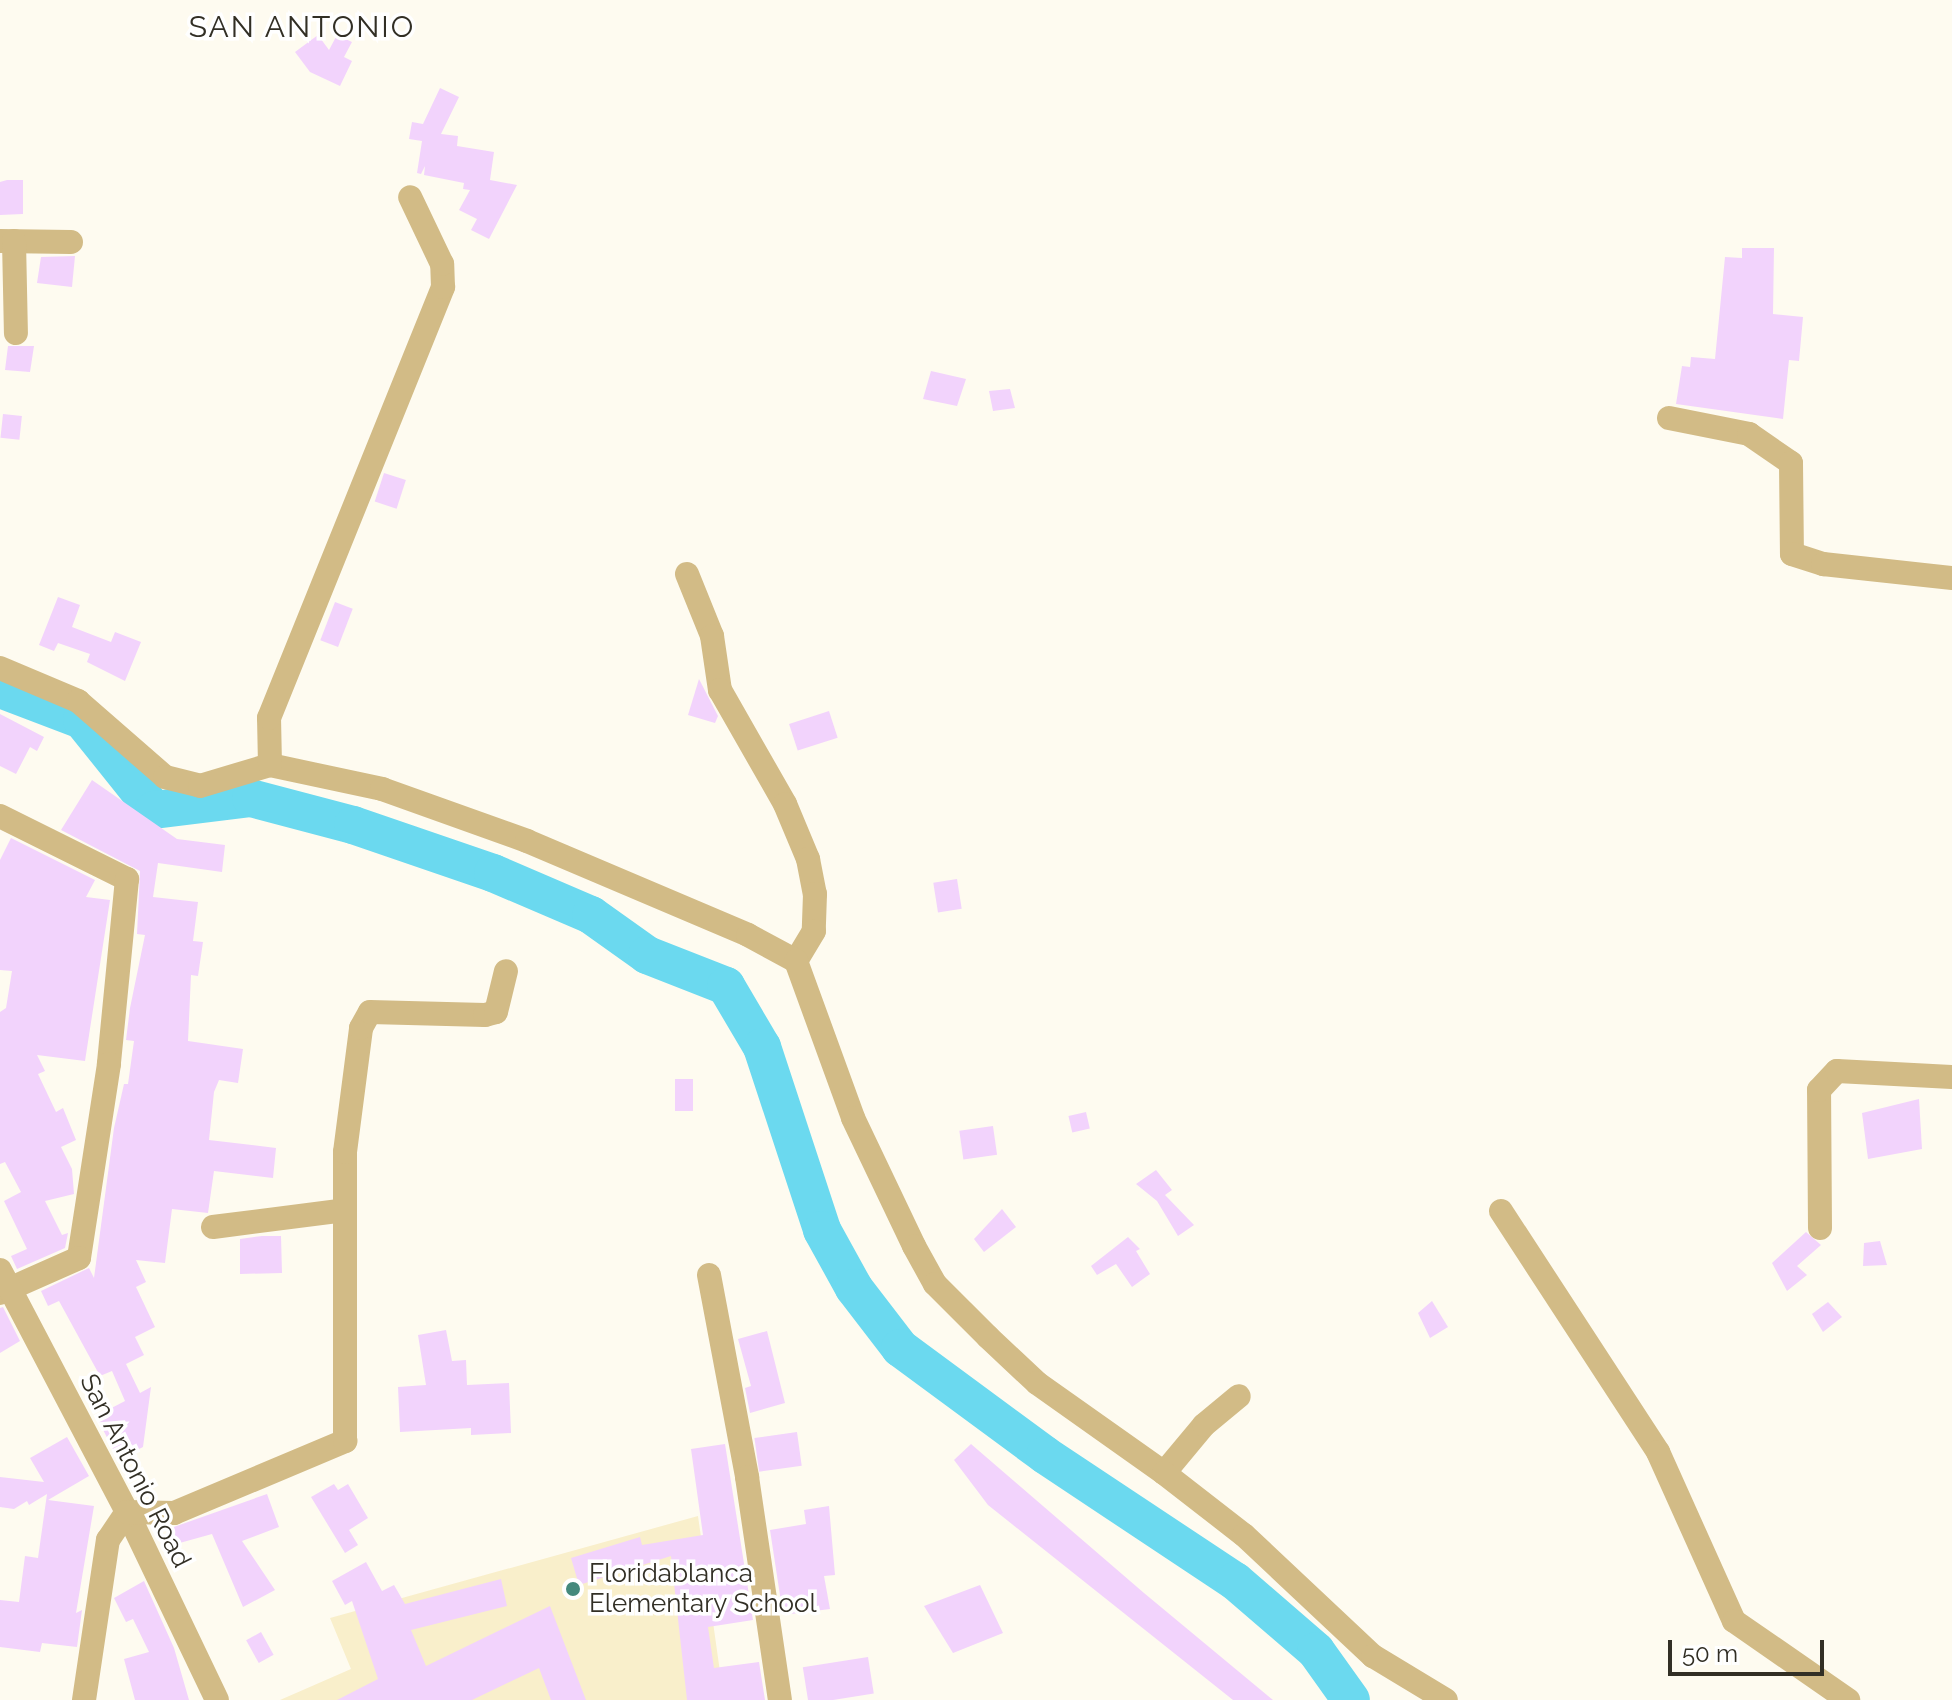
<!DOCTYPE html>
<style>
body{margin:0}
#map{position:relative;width:1952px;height:1700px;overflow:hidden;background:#fefbf0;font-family:Raleway,sans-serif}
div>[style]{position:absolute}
.built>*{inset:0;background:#f9efcb}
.river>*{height:38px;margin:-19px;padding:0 19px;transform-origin:19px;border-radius:19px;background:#6bd9ef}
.building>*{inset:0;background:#f2d3fc;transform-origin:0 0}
.minor>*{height:24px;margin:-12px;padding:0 12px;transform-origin:12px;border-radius:12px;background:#d2bb86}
.dots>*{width:22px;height:22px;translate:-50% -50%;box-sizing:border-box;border:4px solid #fff;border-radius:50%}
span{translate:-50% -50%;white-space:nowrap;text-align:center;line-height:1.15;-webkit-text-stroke:7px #fff;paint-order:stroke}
.street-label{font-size:26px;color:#322f25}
.poi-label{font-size:26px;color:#322f25}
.left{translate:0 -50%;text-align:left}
.quarter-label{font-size:30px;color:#322f25;letter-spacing:2px}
.scale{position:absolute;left:1668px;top:1640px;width:156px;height:36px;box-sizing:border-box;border:4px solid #322f25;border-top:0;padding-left:10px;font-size:24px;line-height:28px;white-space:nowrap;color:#322f25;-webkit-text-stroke:6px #fff;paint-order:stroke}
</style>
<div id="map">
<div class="built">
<i style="clip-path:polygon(698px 1516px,724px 1700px,280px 1700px,351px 1669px,330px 1618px)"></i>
</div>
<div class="river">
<i style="left:0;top:689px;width:88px;rotate:20.7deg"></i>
<i style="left:82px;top:720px;width:115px;rotate:51.3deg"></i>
<i style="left:154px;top:810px;width:98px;rotate:-7.1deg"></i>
<i style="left:251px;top:798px;width:106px;rotate:14.8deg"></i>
<i style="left:353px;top:825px;width:148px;rotate:18.9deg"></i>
<i style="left:493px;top:873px;width:107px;rotate:23.2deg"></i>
<i style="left:591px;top:915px;width:69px;rotate:35.5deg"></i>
<i style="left:647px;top:955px;width:85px;rotate:21.4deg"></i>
<i style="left:726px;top:986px;width:71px;rotate:59.5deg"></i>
<i style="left:762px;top:1047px;width:193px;rotate:71.8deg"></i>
<i style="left:822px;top:1230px;width:66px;rotate:61.1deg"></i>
<i style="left:854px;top:1288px;width:76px;rotate:52.5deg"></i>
<i style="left:900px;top:1348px;width:180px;rotate:36.4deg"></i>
<i style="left:1045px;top:1455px;width:228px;rotate:33.6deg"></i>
<i style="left:1235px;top:1581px;width:107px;rotate:40.8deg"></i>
<i style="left:1316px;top:1651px;width:60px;rotate:54.5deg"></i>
</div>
<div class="building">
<i style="clip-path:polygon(318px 35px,329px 50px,337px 35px,352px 42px,344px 57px,352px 61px,340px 86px,310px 72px,295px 52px)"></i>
<i style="clip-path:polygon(440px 88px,459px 97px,441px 134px,458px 136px,457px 146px,494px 152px,490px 180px,517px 185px,489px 239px,471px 230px,477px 219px,459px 210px,470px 190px,463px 189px,464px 183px,424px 175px,425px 166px,421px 174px,417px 173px,422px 141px,409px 139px,412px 122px,423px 124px)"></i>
<i style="clip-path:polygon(7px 180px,23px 180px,23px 214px,0 215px,0 182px)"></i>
<i style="clip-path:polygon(1742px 248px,1774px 248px,1773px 314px,1803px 317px,1799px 361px,1789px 360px,1783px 419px,1676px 404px,1682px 366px,1690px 367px,1691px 357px,1715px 359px,1725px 257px,1742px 258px)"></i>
<i style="clip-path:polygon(75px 256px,72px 287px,37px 283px,41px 257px)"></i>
<i style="clip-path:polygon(8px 346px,34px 346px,30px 372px,5px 370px)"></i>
<i style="clip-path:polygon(931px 371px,966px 379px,957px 406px,923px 399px)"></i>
<i style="clip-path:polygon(1010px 389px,1015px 408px,993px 411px,989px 391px)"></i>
<i style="left:3px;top:414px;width:19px;height:24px;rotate:6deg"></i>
<i style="left:384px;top:473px;width:23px;height:30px;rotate:18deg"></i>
<i style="clip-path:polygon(58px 597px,80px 605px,72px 627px,111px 642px,115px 632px,141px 642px,125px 681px,87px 662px,90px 654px,58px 643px,54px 651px,39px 645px)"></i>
<i style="left:335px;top:602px;width:19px;height:41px;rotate:21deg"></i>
<i style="clip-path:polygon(699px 679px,718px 716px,715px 723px,688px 715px)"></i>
<i style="left:829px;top:711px;width:28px;height:42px;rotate:72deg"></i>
<i style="clip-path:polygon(0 714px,44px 737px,37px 751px,30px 747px,16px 774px,0 766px)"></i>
<i style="clip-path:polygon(92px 780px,177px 839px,225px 845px,222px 872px,158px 863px,153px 897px,198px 902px,193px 941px,203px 942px,198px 976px,191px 975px,188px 1041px,243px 1049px,238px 1083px,219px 1080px,214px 1092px,209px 1140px,276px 1148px,273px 1178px,214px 1171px,208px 1213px,172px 1209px,165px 1263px,136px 1260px,146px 1282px,136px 1287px,155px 1327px,135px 1337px,144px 1355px,126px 1364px,140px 1393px,151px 1387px,143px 1447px,131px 1453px,127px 1447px,115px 1453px,96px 1416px,125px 1401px,112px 1371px,100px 1376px,59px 1301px,48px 1306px,41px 1291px,89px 1268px,94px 1278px,114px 1128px,124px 1084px,128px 1084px,134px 1041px,126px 1040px,130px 1008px,145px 935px,137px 934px,140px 871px,61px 830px)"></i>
<i style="clip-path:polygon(11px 838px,95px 880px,86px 897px,110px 900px,85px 1061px,37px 1055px,45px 1071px,38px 1074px,56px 1112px,63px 1108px,76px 1140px,61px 1147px,72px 1169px,74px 1194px,45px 1201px,62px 1235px,68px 1233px,65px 1248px,17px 1269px,11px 1256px,27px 1249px,4px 1201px,21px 1192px,5px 1162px,0 1164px,0 1012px,6px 1008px,12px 971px,0 970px,0 860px)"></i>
<i style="left:957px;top:879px;width:30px;height:24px;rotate:81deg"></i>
<i style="left:675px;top:1079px;width:18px;height:32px"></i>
<i style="clip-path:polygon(1919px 1099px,1922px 1149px,1868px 1159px,1862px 1113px)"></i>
<i style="left:1086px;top:1112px;width:17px;height:18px;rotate:77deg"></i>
<i style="left:993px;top:1126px;width:29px;height:34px;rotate:82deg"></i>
<i style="clip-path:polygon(1156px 1170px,1172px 1190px,1165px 1195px,1194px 1225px,1178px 1236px,1157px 1201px,1136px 1184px)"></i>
<i style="clip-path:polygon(1002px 1209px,1016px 1227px,984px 1252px,974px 1239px)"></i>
<i style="clip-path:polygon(1806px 1232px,1821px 1245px,1797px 1266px,1807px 1275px,1787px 1291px,1772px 1263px)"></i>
<i style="clip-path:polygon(262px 1236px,281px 1236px,282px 1273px,240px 1274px,240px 1239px)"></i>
<i style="clip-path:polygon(1128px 1237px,1140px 1249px,1136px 1251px,1150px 1274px,1132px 1287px,1116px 1264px,1097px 1275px,1091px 1266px)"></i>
<i style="clip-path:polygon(1880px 1241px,1887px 1265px,1863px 1266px,1864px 1243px)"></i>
<i style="clip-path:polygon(1432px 1301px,1448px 1327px,1430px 1338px,1418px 1313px)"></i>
<i style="clip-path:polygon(1828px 1302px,1842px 1317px,1823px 1332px,1812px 1314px)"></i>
<i style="clip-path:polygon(3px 1307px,20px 1341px,0 1353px,0 1308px)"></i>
<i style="clip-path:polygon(446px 1330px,452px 1361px,466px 1360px,467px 1385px,509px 1383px,511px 1433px,471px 1435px,471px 1428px,400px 1432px,398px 1387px,426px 1385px,418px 1335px)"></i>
<i style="clip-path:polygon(767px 1331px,785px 1403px,750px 1413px,745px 1388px,751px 1386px,738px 1339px)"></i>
<i style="left:797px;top:1432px;width:34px;height:43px;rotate:82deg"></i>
<i style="clip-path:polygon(67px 1437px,89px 1476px,48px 1500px,94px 1506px,76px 1613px,82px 1610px,77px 1647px,42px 1643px,40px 1652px,0 1647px,0 1600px,19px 1602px,25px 1556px,38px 1558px,47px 1494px,29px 1505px,27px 1501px,14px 1509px,0 1507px,0 1477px,44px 1482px,30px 1458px)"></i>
<i style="clip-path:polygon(725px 1444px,753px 1620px,708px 1627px,714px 1668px,759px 1662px,765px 1700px,687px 1700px,671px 1556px,579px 1585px,571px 1558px,640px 1537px,642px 1545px,703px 1535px,691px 1449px)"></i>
<i style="clip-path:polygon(971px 1444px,1144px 1593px,1273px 1700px,1233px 1700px,988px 1505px,954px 1460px)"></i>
<i style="clip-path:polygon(334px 1484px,338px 1490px,348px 1484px,368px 1518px,349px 1530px,358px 1545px,345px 1553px,311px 1497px)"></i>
<i style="clip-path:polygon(267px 1494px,279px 1527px,242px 1541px,275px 1590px,243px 1607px,212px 1534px,176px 1544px,171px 1528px)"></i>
<i style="clip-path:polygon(829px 1506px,835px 1575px,824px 1576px,830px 1609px,783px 1615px,770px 1530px,806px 1524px,804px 1510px)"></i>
<i style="clip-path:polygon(366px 1562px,382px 1591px,394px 1585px,405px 1604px,501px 1579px,507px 1606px,411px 1630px,426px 1666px,550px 1606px,586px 1700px,551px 1700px,539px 1668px,472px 1700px,337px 1700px,378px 1679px,352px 1601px,345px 1605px,332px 1581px)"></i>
<i style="clip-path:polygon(144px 1581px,174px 1648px,189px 1700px,135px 1700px,124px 1659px,149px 1652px,133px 1619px,126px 1622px,114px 1598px)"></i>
<i style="clip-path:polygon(980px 1585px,1003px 1633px,953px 1653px,924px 1606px)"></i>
<i style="left:261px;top:1632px;width:26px;height:17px;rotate:61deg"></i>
<i style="left:868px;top:1657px;width:37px;height:66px;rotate:81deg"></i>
</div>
<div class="minor">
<i style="left:0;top:241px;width:71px;rotate:0.8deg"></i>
<i style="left:14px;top:241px;width:92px;rotate:88.8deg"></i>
<i style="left:1669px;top:418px;width:82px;rotate:11.3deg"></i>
<i style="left:1749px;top:434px;width:51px;rotate:34.6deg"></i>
<i style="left:1791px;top:463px;width:91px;rotate:89.4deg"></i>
<i style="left:1792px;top:554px;width:33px;rotate:18deg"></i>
<i style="left:1823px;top:564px;width:130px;rotate:6.2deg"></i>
<i style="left:687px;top:574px;width:67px;rotate:68deg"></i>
<i style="left:712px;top:636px;width:55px;rotate:81.6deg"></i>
<i style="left:720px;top:690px;width:131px;rotate:60.3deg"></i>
<i style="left:785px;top:804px;width:60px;rotate:67.3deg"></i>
<i style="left:808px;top:859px;width:36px;rotate:79deg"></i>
<i style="left:815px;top:894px;width:37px;rotate:92deg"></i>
<i style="left:814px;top:931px;width:35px;rotate:121deg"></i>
<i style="left:0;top:668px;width:85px;rotate:22.9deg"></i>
<i style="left:78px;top:701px;width:116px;rotate:41.1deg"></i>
<i style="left:165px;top:777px;width:36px;rotate:14deg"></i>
<i style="left:200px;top:786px;width:73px;rotate:-16.7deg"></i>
<i style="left:270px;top:765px;width:115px;rotate:12.1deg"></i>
<i style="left:382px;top:789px;width:154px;rotate:19.7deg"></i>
<i style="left:527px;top:841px;width:240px;rotate:23deg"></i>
<i style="left:748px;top:935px;width:55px;rotate:28.4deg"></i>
<i style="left:796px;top:961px;width:167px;rotate:70deg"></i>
<i style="left:853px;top:1118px;width:142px;rotate:64.5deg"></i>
<i style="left:914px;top:1246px;width:43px;rotate:61.1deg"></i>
<i style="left:935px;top:1284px;width:75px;rotate:45deg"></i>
<i style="left:988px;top:1337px;width:67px;rotate:43.2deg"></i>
<i style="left:1037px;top:1383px;width:156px;rotate:35.3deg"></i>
<i style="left:1164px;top:1473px;width:62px;rotate:-50.2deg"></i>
<i style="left:1204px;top:1425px;width:45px;rotate:-39.6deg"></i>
<i style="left:270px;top:765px;width:47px;rotate:-91.2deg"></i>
<i style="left:269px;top:718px;width:465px;rotate:-68deg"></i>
<i style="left:443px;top:287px;width:23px;rotate:-92deg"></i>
<i style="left:442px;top:264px;width:74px;rotate:-115.5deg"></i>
<i style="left:0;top:816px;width:142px;rotate:26.4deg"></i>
<i style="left:127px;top:879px;width:186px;rotate:95.6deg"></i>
<i style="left:109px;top:1064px;width:196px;rotate:98.8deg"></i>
<i style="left:79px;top:1258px;width:86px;rotate:156.1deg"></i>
<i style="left:1501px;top:1211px;width:288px;rotate:56.9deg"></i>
<i style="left:1658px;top:1452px;width:185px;rotate:65.8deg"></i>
<i style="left:1734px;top:1621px;width:139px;rotate:34.7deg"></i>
<i style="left:213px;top:1227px;width:133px;rotate:-7.3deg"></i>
<i style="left:1820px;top:1228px;width:138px;rotate:-90.4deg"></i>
<i style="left:1819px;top:1090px;width:26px;rotate:-47deg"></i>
<i style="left:1837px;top:1071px;width:115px;rotate:3deg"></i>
<i style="left:0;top:1270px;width:273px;rotate:62.3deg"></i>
<i style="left:127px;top:1512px;width:208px;rotate:64.4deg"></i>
<i style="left:709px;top:1275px;width:206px;rotate:79.3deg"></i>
<i style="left:747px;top:1477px;width:225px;rotate:81.6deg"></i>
<i style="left:1164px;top:1473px;width:101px;rotate:37.8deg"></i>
<i style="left:1244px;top:1535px;width:177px;rotate:43.2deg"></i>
<i style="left:1373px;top:1656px;width:85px;rotate:31.1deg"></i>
<i style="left:84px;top:1700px;width:162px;rotate:-81.5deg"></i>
<i style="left:108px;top:1540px;width:34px;rotate:-56deg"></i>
<i style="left:127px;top:1512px;width:47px;rotate:1.2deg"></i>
<i style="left:174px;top:1513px;width:186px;rotate:-22.8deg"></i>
<i style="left:345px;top:1441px;width:289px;rotate:-90deg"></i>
<i style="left:345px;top:1152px;width:125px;rotate:-82.6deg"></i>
<i style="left:361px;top:1028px;width:18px;rotate:-61deg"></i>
<i style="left:370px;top:1012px;width:115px;rotate:1.5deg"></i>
<i style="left:485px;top:1015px;width:11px;rotate:-15deg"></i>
<i style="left:496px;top:1012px;width:42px;rotate:-76.3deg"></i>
</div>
<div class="dots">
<i style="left:573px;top:1589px;background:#45897c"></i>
</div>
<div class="street-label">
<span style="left:135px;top:1471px;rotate:63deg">San Antonio Road</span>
</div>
<div class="poi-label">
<span class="left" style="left:589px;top:1589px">Floridablanca<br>Elementary School</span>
</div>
<div class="quarter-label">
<span style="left:302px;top:27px">SAN ANTONIO</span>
</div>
<div class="scale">50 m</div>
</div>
